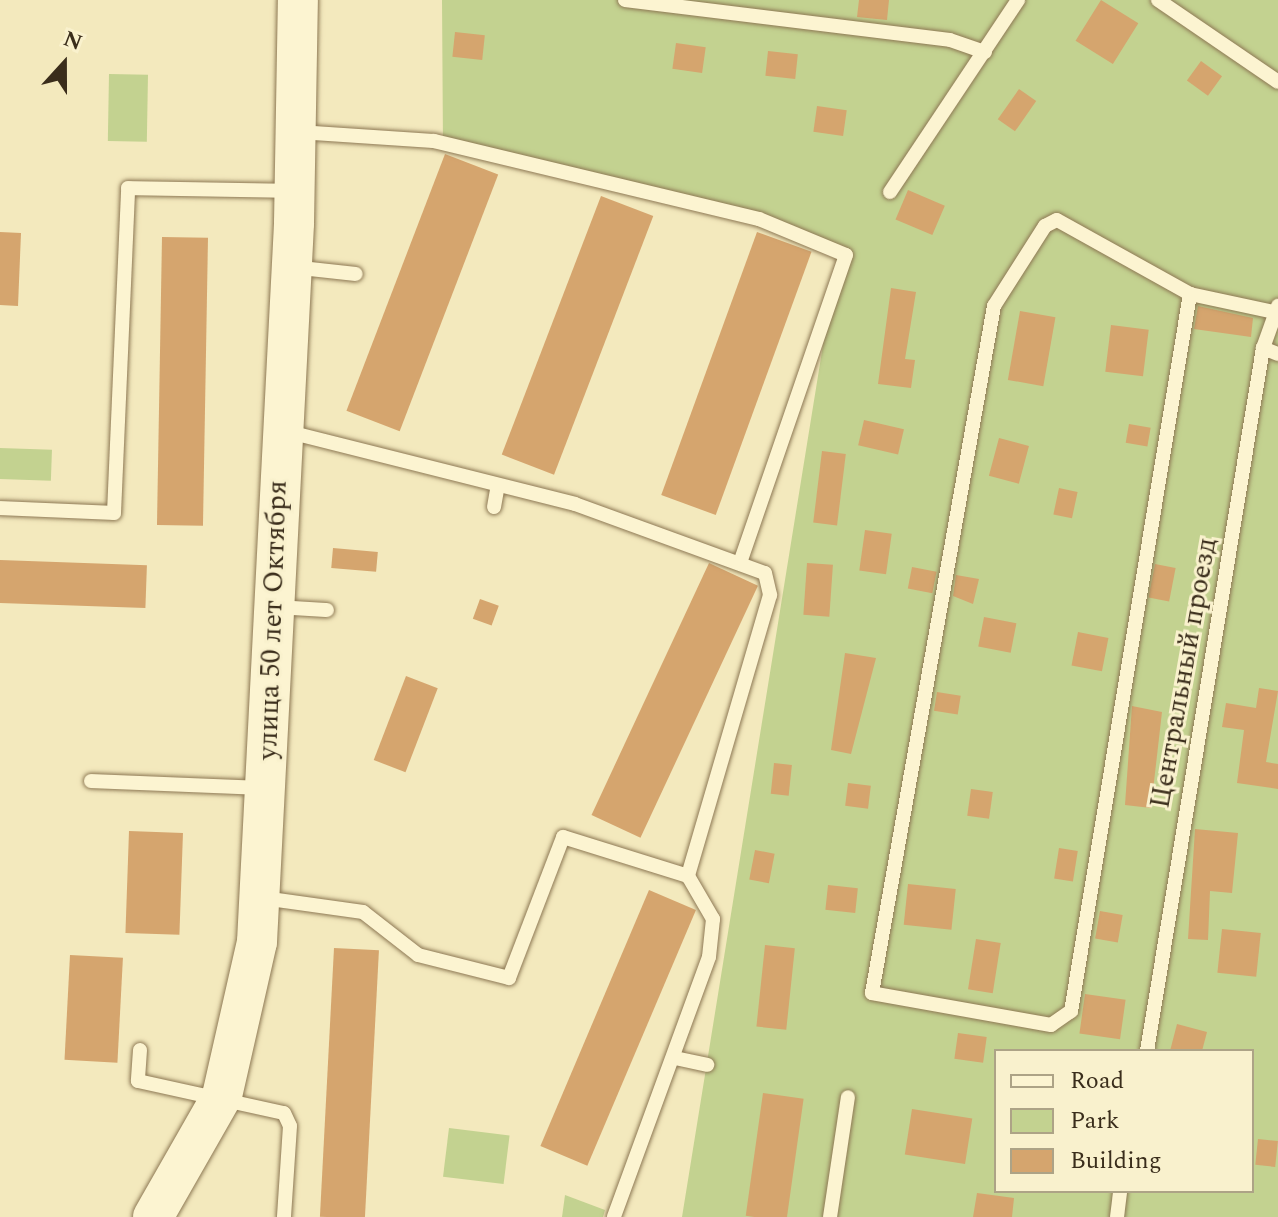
<!DOCTYPE html>
<meta charset="utf-8">
<style>
body{margin:0}
#map{position:relative;width:1278px;height:1217px;overflow:hidden;background:#f3e9bd;font-family:Spectral,serif}
div>[style]{position:absolute}
.green>*{inset:0;background:#c3d290;transform-origin:0 0}
.building>*{inset:0;background:#d5a56e;transform-origin:0 0}
.roads{filter:drop-shadow(0 0 2px #8d7854) drop-shadow(0 0 2px #8d7854)}
.lane>*{height:14px;margin:-7px;padding:0 7px;transform-origin:7px;border-radius:7px;background:#fcf4d1}
.secondary>*{height:40px;margin:-20px;padding:0 20px;transform-origin:20px;border-radius:20px;background:#fcf4d1}
span{translate:-50% -50%;white-space:nowrap;text-align:center;line-height:1.15;-webkit-text-stroke:6px #f9f1cd;paint-order:stroke}
.street-label{font-size:28px;color:#3a2d1b}
.legend{position:absolute;left:994px;top:1049px;width:260px;height:144px;box-sizing:border-box;background:#f9f1cd;border:2px solid #ada386;margin:0;padding:10px 14px;list-style:none;font-size:24px;color:#3a2d1b}
.legend li{display:flex;align-items:center;gap:16px;height:40px}
.legend b{width:40px;border:2px solid #ada386}
.north{position:absolute;left:24px;top:24px;width:80px;height:80px;-webkit-text-stroke:6px #f9f1cd;paint-order:stroke;rotate:21deg;font-size:22px;font-weight:700;line-height:32px;text-align:center;color:#3a2d1b}
.north::after{content:'';display:block;margin:auto;width:28px;height:36px;background:#3a2d1b;clip-path:polygon(50% 0,100% 100%,50% 72%,0 100%)}
</style>
<div id="map">
<div class="green">
<i style="clip-path:polygon(evenodd,442px 0,1278px 0,1278px 1217px,682px 1217px,839px 246px,443px 148px,442px 0,996px 1051px,1252px 1051px,1252px 1191px,996px 1191px,996px 1051px)"></i>
<i style="left:109px;top:74px;width:39px;height:67px;rotate:1deg"></i>
<i style="left:0;top:448px;width:52px;height:31px;rotate:2deg"></i>
<i style="left:449px;top:1128px;width:61px;height:49px;rotate:7deg"></i>
<i style="clip-path:polygon(565px 1195px,605px 1210px,603px 1217px,562px 1217px)"></i>
</div>
<div class="building">
<i style="clip-path:polygon(859px 0,889px 0,887px 20px,857px 17px)"></i>
<i style="left:1101px;top:0;width:44px;height:48px;rotate:32deg"></i>
<i style="left:455px;top:32px;width:30px;height:25px;rotate:6deg"></i>
<i style="left:676px;top:43px;width:30px;height:26px;rotate:8deg"></i>
<i style="left:768px;top:51px;width:30px;height:25px;rotate:6deg"></i>
<i style="left:1201px;top:61px;width:26px;height:24px;rotate:36deg"></i>
<i style="left:1019px;top:89px;width:21px;height:37px;rotate:35deg"></i>
<i style="left:817px;top:106px;width:30px;height:26px;rotate:8deg"></i>
<i style="left:445px;top:154px;width:57px;height:275px;rotate:21deg"></i>
<i style="left:908px;top:190px;width:40px;height:32px;rotate:23deg"></i>
<i style="left:601px;top:196px;width:56px;height:277px;rotate:21deg"></i>
<i style="clip-path:polygon(0 232px,21px 233px,18px 306px,0 305px)"></i>
<i style="left:757px;top:232px;width:58px;height:280px;rotate:20deg"></i>
<i style="left:162px;top:237px;width:46px;height:288px;rotate:1deg"></i>
<i style="clip-path:polygon(891px 288px,916px 292px,905px 359px,915px 360px,911px 388px,878px 384px)"></i>
<i style="clip-path:polygon(1198px 306px,1253px 318px,1251px 337px,1194px 329px)"></i>
<i style="left:1020px;top:311px;width:36px;height:70px;rotate:10deg"></i>
<i style="left:1111px;top:325px;width:38px;height:47px;rotate:7deg"></i>
<i style="left:864px;top:420px;width:41px;height:26px;rotate:13deg"></i>
<i style="left:1129px;top:424px;width:22px;height:19px;rotate:10deg"></i>
<i style="left:999px;top:438px;width:31px;height:39px;rotate:15deg"></i>
<i style="left:822px;top:451px;width:24px;height:72px;rotate:7deg"></i>
<i style="left:1059px;top:488px;width:19px;height:27px;rotate:12deg"></i>
<i style="left:865px;top:530px;width:27px;height:41px;rotate:8deg"></i>
<i style="left:333px;top:548px;width:45px;height:20px;rotate:5deg"></i>
<i style="left:0;top:560px;width:147px;height:43px;rotate:2deg"></i>
<i style="left:709px;top:563px;width:54px;height:278px;rotate:25deg"></i>
<i style="left:807px;top:563px;width:26px;height:52px;rotate:4deg"></i>
<i style="left:1155px;top:564px;width:21px;height:34px;rotate:11deg"></i>
<i style="left:912px;top:567px;width:25px;height:22px;rotate:11deg"></i>
<i style="clip-path:polygon(956px 575px,979px 579px,973px 604px,953px 596px)"></i>
<i style="left:480px;top:599px;width:20px;height:21px;rotate:20deg"></i>
<i style="left:984px;top:617px;width:33px;height:30px;rotate:11deg"></i>
<i style="left:1078px;top:632px;width:31px;height:34px;rotate:11deg"></i>
<i style="clip-path:polygon(845px 653px,876px 658px,851px 754px,831px 750px)"></i>
<i style="left:406px;top:676px;width:34px;height:90px;rotate:21deg"></i>
<i style="clip-path:polygon(1259px 688px,1278px 691px,1266px 762px,1278px 764px,1278px 789px,1237px 783px,1244px 730px,1222px 727px,1226px 703px,1256px 708px)"></i>
<i style="left:937px;top:692px;width:24px;height:19px;rotate:9deg"></i>
<i style="clip-path:polygon(1132px 706px,1162px 712px,1151px 808px,1125px 805px)"></i>
<i style="left:774px;top:763px;width:18px;height:31px;rotate:6deg"></i>
<i style="left:848px;top:783px;width:23px;height:23px;rotate:7deg"></i>
<i style="left:971px;top:789px;width:22px;height:27px;rotate:8deg"></i>
<i style="clip-path:polygon(1195px 829px,1238px 833px,1232px 893px,1210px 891px,1208px 940px,1188px 939px)"></i>
<i style="left:129px;top:831px;width:54px;height:102px;rotate:2deg"></i>
<i style="left:1059px;top:848px;width:19px;height:31px;rotate:9deg"></i>
<i style="left:755px;top:850px;width:20px;height:30px;rotate:11deg"></i>
<i style="left:908px;top:884px;width:48px;height:41px;rotate:6deg"></i>
<i style="left:828px;top:885px;width:30px;height:25px;rotate:6deg"></i>
<i style="left:649px;top:890px;width:51px;height:278px;rotate:23deg"></i>
<i style="left:1100px;top:911px;width:23px;height:28px;rotate:10deg"></i>
<i style="left:1222px;top:929px;width:39px;height:44px;rotate:6deg"></i>
<i style="left:976px;top:939px;width:25px;height:51px;rotate:9deg"></i>
<i style="left:765px;top:945px;width:30px;height:82px;rotate:6deg"></i>
<i style="left:334px;top:948px;width:45px;height:269px;rotate:3deg"></i>
<i style="left:70px;top:955px;width:53px;height:105px;rotate:3deg"></i>
<i style="left:1085px;top:994px;width:41px;height:40px;rotate:8deg"></i>
<i style="clip-path:polygon(1177px 1024px,1207px 1032px,1202px 1051px,1170px 1051px)"></i>
<i style="left:958px;top:1033px;width:29px;height:26px;rotate:8deg"></i>
<i style="left:763px;top:1093px;width:41px;height:124px;rotate:8deg"></i>
<i style="left:912px;top:1109px;width:61px;height:46px;rotate:9deg"></i>
<i style="left:1258px;top:1139px;width:20px;height:26px;rotate:6deg"></i>
<i style="clip-path:polygon(977px 1193px,1014px 1198px,1012px 1217px,973px 1217px)"></i>
</div>
<div class="roads">
<div class="lane">
<i style="left:625px;top:0;width:327px;rotate:7deg"></i>
<i style="left:950px;top:40px;width:37px;rotate:19deg"></i>
<i style="left:1158px;top:0;width:145px;rotate:34.3deg"></i>
<i style="left:298px;top:132px;width:136px;rotate:3.8deg"></i>
<i style="left:434px;top:141px;width:334px;rotate:13.5deg"></i>
<i style="left:759px;top:219px;width:94px;rotate:22.5deg"></i>
<i style="left:846px;top:255px;width:325px;rotate:109deg"></i>
<i style="left:890px;top:192px;width:231px;rotate:-56.3deg"></i>
<i style="left:292px;top:267px;width:64px;rotate:6.2deg"></i>
<i style="left:1190px;top:294px;width:727px;rotate:99.42deg"></i>
<i style="left:1071px;top:1011px;width:24px;rotate:145deg"></i>
<i style="left:1051px;top:1025px;width:182px;rotate:-169.9deg"></i>
<i style="left:872px;top:993px;width:698px;rotate:-79.93deg"></i>
<i style="left:994px;top:306px;width:95px;rotate:-57.5deg"></i>
<i style="left:1045px;top:226px;width:13px;rotate:-27deg"></i>
<i style="left:1057px;top:220px;width:152px;rotate:29.1deg"></i>
<i style="left:1190px;top:294px;width:86px;rotate:12.1deg"></i>
<i style="left:1263px;top:348px;width:16px;rotate:22deg"></i>
<i style="left:285px;top:431px;width:299px;rotate:14.1deg"></i>
<i style="left:575px;top:504px;width:202px;rotate:20deg"></i>
<i style="left:765px;top:573px;width:23px;rotate:77deg"></i>
<i style="left:770px;top:595px;width:293px;rotate:106.3deg"></i>
<i style="left:494px;top:507px;width:22px;rotate:-80deg"></i>
<i style="left:0;top:508px;width:114px;rotate:2.5deg"></i>
<i style="left:114px;top:513px;width:325px;rotate:-87.5deg"></i>
<i style="left:128px;top:188px;width:164px;rotate:1deg"></i>
<i style="left:275px;top:607px;width:52px;rotate:3.3deg"></i>
<i style="left:91px;top:781px;width:171px;rotate:2.3deg"></i>
<i style="left:263px;top:898px;width:101px;rotate:8deg"></i>
<i style="left:363px;top:912px;width:70px;rotate:38deg"></i>
<i style="left:418px;top:955px;width:94px;rotate:14.2deg"></i>
<i style="left:509px;top:978px;width:151px;rotate:-69deg"></i>
<i style="left:563px;top:837px;width:131px;rotate:17.3deg"></i>
<i style="left:688px;top:876px;width:50px;rotate:59.8deg"></i>
<i style="left:713px;top:919px;width:38px;rotate:96deg"></i>
<i style="left:709px;top:957px;width:277px;rotate:110.1deg"></i>
<i style="left:140px;top:1050px;width:31px;rotate:94deg"></i>
<i style="left:138px;top:1081px;width:149px;rotate:12.4deg"></i>
<i style="left:284px;top:1113px;width:14px;rotate:65deg"></i>
<i style="left:290px;top:1126px;width:91px;rotate:93.8deg"></i>
<i style="left:1147px;top:1051px;width:713px;rotate:-80.63deg"></i>
<i style="left:1263px;top:348px;width:45px;rotate:-70.3deg"></i>
<i style="left:675px;top:1058px;width:33px;rotate:12deg"></i>
<i style="left:830px;top:1217px;width:121px;rotate:-81.5deg"></i>
<i style="left:1117px;top:1217px;width:26px;rotate:-83deg"></i>
</div>
<div class="secondary">
<i style="left:153px;top:1217px;width:139px;rotate:-60.3deg"></i>
<i style="left:222px;top:1096px;width:158px;rotate:-77.2deg"></i>
<i style="left:257px;top:942px;width:720px;rotate:-87.05deg"></i>
<i style="left:294px;top:223px;width:223px;rotate:-89deg"></i>
</div>
</div>
<div class="street-label">
<span style="left:273px;top:620px;rotate:-88deg">улица 50 лет Октября</span>
<span style="left:1184px;top:673px;rotate:-80deg">Центральный проезд</span>
</div>
<ul class="legend">
<li><b style="height:10px;background:#fcf4d1"></b>Road</li>
<li><b style="height:22px;background:#c3d290"></b>Park</li>
<li><b style="height:22px;background:#d5a56e"></b>Building</li>
</ul>
<div class="north">N</div>
</div>
